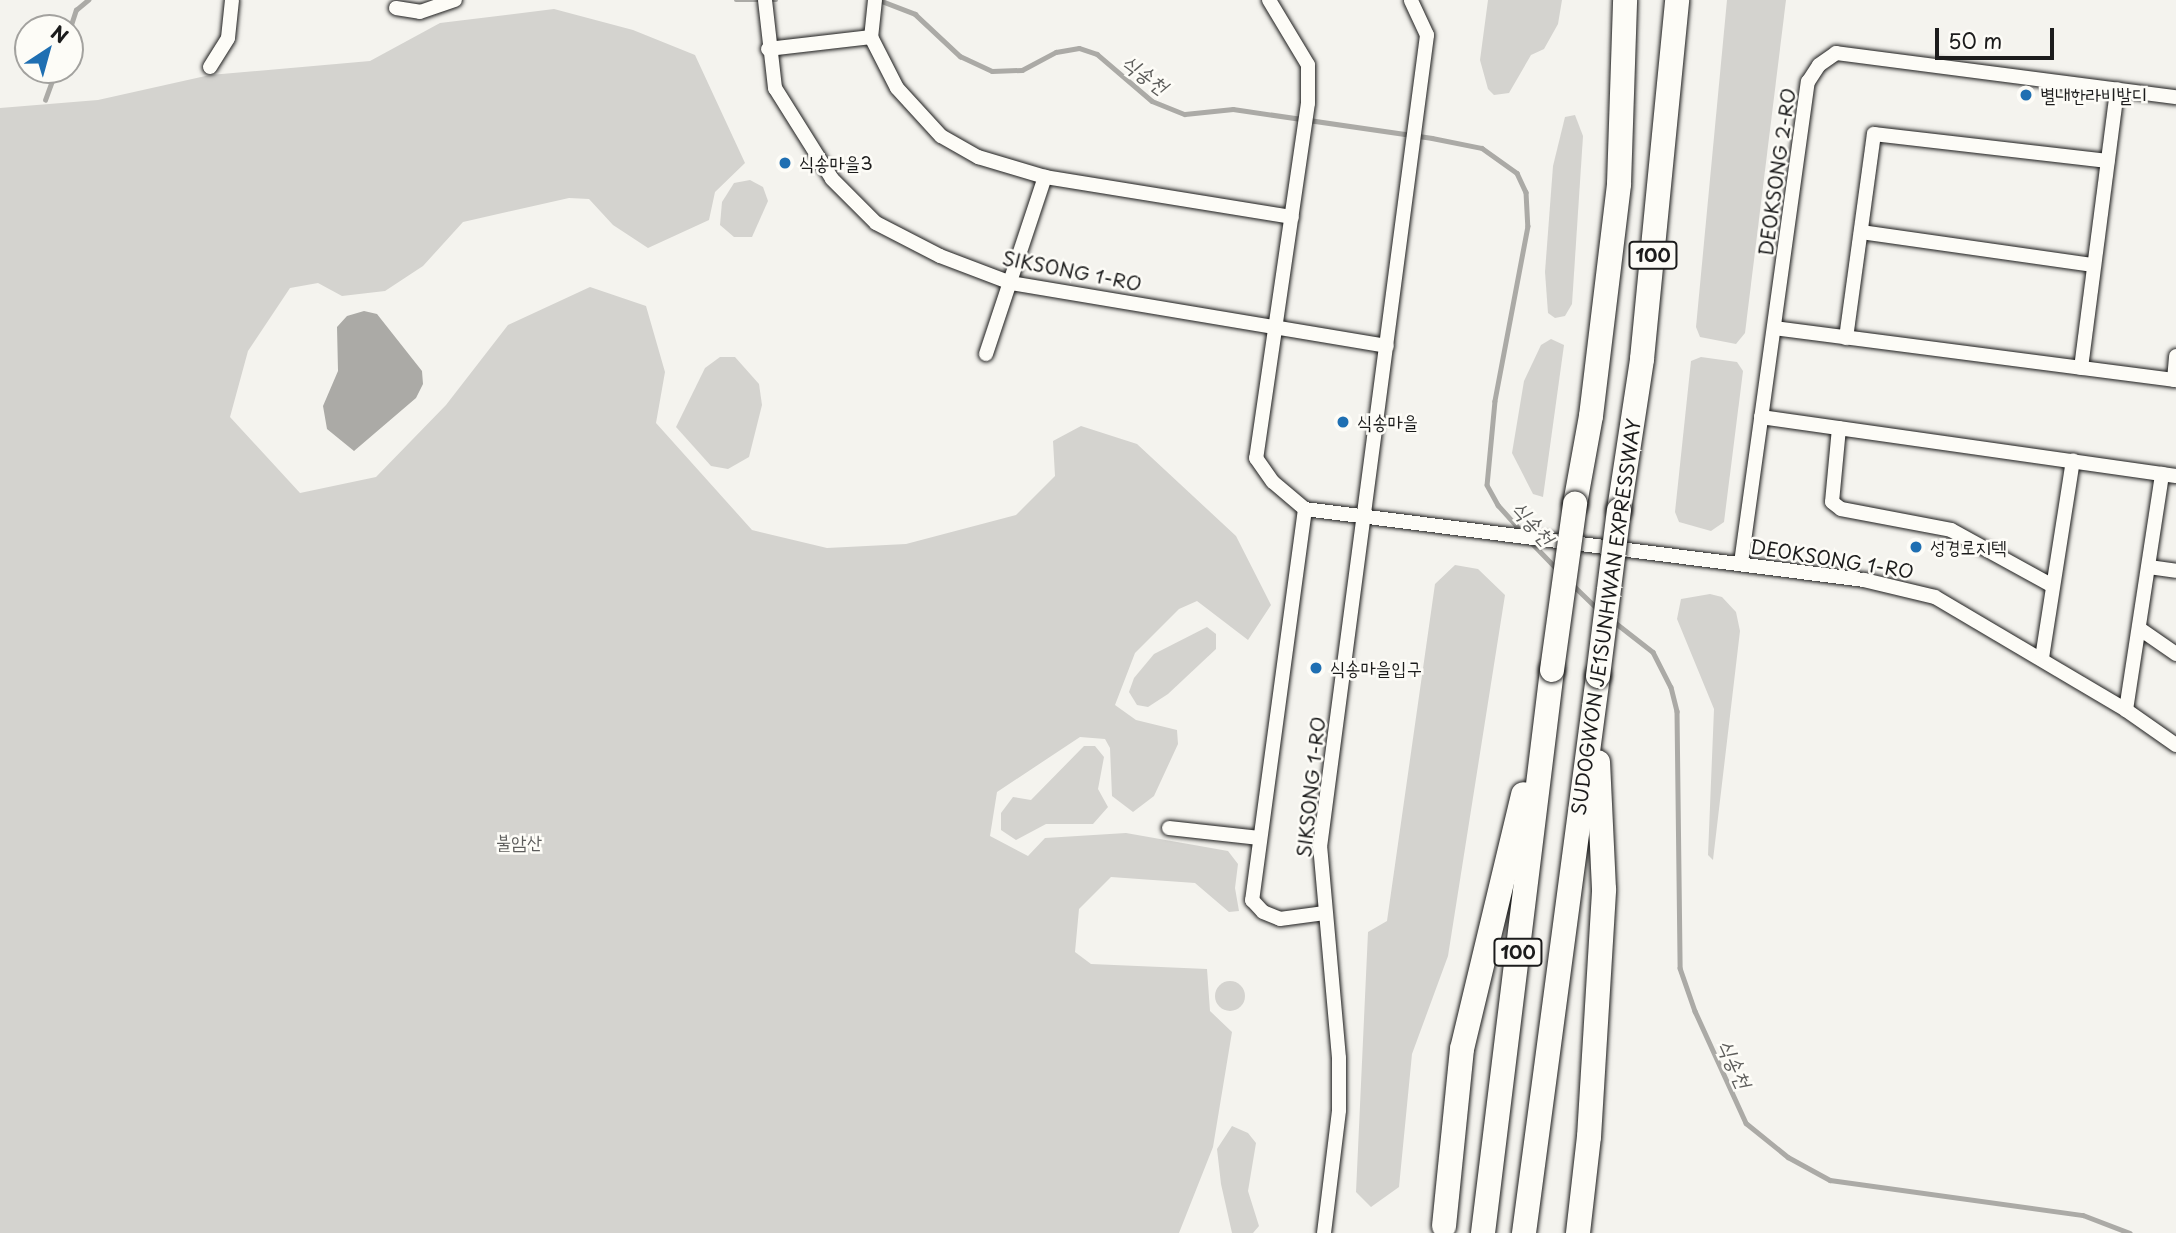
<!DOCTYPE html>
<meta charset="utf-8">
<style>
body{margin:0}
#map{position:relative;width:2176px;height:1233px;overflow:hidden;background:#f4f3ee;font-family:"Playpen Sans","Poor Story",sans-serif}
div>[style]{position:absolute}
.green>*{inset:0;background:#d4d3cf}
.round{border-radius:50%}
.water>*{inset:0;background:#abaaa6}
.stream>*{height:4.5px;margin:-2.25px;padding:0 2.25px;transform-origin:2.25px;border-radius:2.25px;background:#abaaa6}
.roads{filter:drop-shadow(0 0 2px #1c1c1c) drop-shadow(0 0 2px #1c1c1c)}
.minor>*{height:14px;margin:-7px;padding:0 7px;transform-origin:7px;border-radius:7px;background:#fdfcf7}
.motorway>*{height:24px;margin:-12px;padding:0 12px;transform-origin:12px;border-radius:12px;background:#fdfcf7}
.bridges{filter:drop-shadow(0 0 2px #1c1c1c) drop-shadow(0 0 2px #1c1c1c)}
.motorway-bridge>*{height:24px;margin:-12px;padding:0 12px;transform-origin:12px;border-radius:12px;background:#fdfcf7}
.dots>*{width:19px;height:19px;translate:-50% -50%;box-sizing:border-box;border:4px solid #fdfcf7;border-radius:50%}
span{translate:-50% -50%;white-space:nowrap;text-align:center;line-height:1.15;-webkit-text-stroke:5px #fdfcf7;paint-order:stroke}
.shield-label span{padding:2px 5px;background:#fdfcf7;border:2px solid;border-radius:5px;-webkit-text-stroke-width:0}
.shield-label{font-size:18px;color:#1c1c1c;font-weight:700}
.poi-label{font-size:19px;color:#1c1c1c}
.left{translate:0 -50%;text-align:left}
.street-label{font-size:19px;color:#1c1c1c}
.park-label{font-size:19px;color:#5c5c5b}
.water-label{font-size:21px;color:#5c5c5a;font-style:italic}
.north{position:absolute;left:14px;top:14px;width:70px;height:70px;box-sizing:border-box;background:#fdfcf7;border:2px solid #a3a29f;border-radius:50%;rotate:36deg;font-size:19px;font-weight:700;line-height:28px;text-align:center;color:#1c1c1c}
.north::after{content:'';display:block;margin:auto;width:24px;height:32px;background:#1f6fb2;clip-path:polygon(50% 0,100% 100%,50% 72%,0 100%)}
.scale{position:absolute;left:1935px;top:28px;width:119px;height:32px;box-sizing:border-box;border:4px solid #1c1c1c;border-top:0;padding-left:9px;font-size:21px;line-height:24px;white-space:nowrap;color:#1c1c1c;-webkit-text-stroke:5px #fdfcf7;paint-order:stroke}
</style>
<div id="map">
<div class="green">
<i style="clip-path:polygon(1488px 0,1562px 0,1558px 24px,1544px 49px,1531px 55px,1509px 93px,1494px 95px,1488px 89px,1480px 60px)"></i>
<i style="clip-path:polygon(1727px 0,1786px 0,1745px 333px,1736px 344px,1700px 337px,1696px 327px)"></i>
<i style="clip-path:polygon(554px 9px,633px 30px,695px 55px,745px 163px,715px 192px,709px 220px,648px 248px,613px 225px,589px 199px,569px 198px,463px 222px,423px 266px,385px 291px,342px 296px,318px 283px,290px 288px,248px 351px,230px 417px,300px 493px,376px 477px,446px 405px,508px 325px,590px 287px,646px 306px,665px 372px,656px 423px,752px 530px,827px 548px,906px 544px,1016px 515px,1055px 476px,1053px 441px,1081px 426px,1137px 444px,1236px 536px,1271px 605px,1248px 640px,1197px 601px,1179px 609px,1135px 653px,1115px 705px,1136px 720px,1177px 730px,1178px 744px,1154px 796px,1133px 812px,1112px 796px,1110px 748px,1105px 739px,1080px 737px,997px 792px,990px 836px,1028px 856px,1045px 838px,1126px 833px,1228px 851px,1238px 864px,1235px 888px,1239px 911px,1229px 912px,1195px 883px,1111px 877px,1079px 909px,1075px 952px,1091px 964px,1207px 969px,1210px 1011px,1232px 1032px,1213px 1147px,1179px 1233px,0 1233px,0 108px,98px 100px,210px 75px,370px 61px,440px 23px)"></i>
<i style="clip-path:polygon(1575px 115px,1583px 136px,1572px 304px,1565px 316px,1555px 318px,1548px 313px,1545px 272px,1553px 166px,1565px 117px)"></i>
<i style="clip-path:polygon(750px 180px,763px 187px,768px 201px,752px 237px,734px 237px,720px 225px,722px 202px,734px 183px)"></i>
<i style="clip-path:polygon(1551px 339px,1564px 345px,1543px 497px,1533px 494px,1512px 453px,1524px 381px,1541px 345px)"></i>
<i style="clip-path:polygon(720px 357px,735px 357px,759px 384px,762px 405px,749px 457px,728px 469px,711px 466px,676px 427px,705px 368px)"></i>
<i style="clip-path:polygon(1701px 357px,1737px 362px,1743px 371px,1724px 522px,1711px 531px,1679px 522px,1675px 512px,1691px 361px)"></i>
<i style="clip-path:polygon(1455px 565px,1478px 569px,1505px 595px,1448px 956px,1412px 1054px,1399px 1187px,1371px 1207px,1356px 1192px,1368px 932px,1387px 921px,1435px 584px)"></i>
<i style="clip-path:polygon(1710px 594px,1722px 597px,1736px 612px,1740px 631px,1713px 860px,1708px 855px,1714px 709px,1677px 619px,1681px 599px)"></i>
<i style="clip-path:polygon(1207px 627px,1216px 634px,1216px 649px,1168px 694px,1148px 707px,1137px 705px,1129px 692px,1134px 678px,1154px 654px)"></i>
<i style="clip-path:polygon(1084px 746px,1095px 746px,1104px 757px,1098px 789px,1108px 807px,1093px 824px,1046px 824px,1016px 840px,1001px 830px,1001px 813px,1013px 797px,1031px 800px)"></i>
<i class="round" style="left:1215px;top:981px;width:30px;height:30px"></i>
<i style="clip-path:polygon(1232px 1126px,1248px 1133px,1256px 1143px,1248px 1191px,1259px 1226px,1253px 1233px,1232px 1233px,1221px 1184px,1217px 1149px)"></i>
</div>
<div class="water">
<i style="clip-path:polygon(364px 311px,377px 314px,422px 371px,423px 384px,416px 398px,354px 451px,327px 429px,323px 406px,338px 371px,337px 327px,347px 316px)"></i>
</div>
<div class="stream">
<i style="left:736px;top:0;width:40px"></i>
<i style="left:879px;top:0;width:39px;rotate:21deg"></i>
<i style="left:915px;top:14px;width:62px;rotate:43deg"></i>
<i style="left:960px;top:56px;width:35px;rotate:25deg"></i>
<i style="left:992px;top:71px;width:30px;rotate:-2deg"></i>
<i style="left:1022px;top:70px;width:38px;rotate:-28deg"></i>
<i style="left:1056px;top:52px;width:23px;rotate:-10deg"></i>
<i style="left:1079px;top:48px;width:19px;rotate:18deg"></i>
<i style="left:1097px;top:54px;width:72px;rotate:40.5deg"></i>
<i style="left:1152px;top:101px;width:35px;rotate:22deg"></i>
<i style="left:1185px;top:114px;width:48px;rotate:-5.9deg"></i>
<i style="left:1233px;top:109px;width:201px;rotate:8.3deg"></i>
<i style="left:1432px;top:138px;width:51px;rotate:11.3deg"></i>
<i style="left:1482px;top:148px;width:43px;rotate:35.5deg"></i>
<i style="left:1517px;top:173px;width:21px;rotate:65deg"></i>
<i style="left:1526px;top:192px;width:34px;rotate:87deg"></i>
<i style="left:1528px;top:226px;width:178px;rotate:100.7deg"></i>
<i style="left:1495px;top:401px;width:84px;rotate:95.4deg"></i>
<i style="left:1487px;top:485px;width:23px;rotate:61deg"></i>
<i style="left:1498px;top:505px;width:39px;rotate:48deg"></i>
<i style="left:70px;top:28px;width:19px;rotate:-72deg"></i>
<i style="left:76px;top:10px;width:16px;rotate:-40deg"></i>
<i style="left:45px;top:100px;width:32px;rotate:-70deg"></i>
<i style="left:1532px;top:543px;width:36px;rotate:46deg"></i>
<i style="left:1573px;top:585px;width:33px;rotate:44deg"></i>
<i style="left:1612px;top:620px;width:52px;rotate:38deg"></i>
<i style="left:1653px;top:652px;width:39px;rotate:63deg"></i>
<i style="left:1671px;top:687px;width:25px;rotate:76deg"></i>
<i style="left:1677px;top:711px;width:257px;rotate:89.3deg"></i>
<i style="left:1680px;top:968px;width:46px;rotate:70.8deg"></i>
<i style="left:1695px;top:1011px;width:123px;rotate:65.5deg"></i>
<i style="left:1746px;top:1123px;width:54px;rotate:39deg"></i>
<i style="left:1788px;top:1157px;width:48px;rotate:28.7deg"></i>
<i style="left:1830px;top:1180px;width:255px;rotate:7.9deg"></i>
<i style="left:2083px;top:1215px;width:50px;rotate:21deg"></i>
</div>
<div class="roads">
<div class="minor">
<i style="left:765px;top:0;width:89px;rotate:83.5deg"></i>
<i style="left:775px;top:88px;width:107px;rotate:57.9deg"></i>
<i style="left:832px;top:179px;width:62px;rotate:45deg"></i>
<i style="left:876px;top:223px;width:72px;rotate:27.3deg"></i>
<i style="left:940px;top:256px;width:76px;rotate:20.8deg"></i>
<i style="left:1011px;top:283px;width:381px;rotate:9.5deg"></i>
<i style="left:875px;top:0;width:37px;rotate:96deg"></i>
<i style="left:871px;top:37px;width:57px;rotate:63deg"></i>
<i style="left:897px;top:88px;width:65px;rotate:47.5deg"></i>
<i style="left:941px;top:136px;width:43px;rotate:29.6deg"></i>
<i style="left:978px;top:157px;width:70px;rotate:16.6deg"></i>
<i style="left:1045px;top:177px;width:250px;rotate:9.2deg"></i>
<i style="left:1269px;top:0;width:76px;rotate:59deg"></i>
<i style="left:1308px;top:65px;width:38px;rotate:90deg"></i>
<i style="left:1308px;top:103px;width:359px;rotate:98.3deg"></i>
<i style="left:1256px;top:458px;width:29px;rotate:55deg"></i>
<i style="left:1273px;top:482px;width:42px;rotate:40.2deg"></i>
<i style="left:1305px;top:509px;width:563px;rotate:7.24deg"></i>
<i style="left:1864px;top:580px;width:73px;rotate:13.5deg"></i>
<i style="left:1935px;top:597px;width:222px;rotate:30.6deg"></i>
<i style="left:2126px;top:710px;width:61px;rotate:35deg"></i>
<i style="left:396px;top:8px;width:24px;rotate:9deg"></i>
<i style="left:420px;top:12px;width:37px;rotate:-19deg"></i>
<i style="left:768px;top:49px;width:104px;rotate:-6.6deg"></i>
<i style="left:210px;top:67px;width:34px;rotate:-58deg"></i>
<i style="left:228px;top:38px;width:38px;rotate:-84deg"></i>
<i style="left:1861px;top:232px;width:235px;rotate:8.1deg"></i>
<i style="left:1774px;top:328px;width:405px;rotate:7.4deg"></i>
<i style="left:1846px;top:338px;width:206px;rotate:-82.2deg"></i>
<i style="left:1874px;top:134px;width:235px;rotate:6.6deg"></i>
<i style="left:986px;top:354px;width:187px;rotate:-71.6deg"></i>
<i style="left:2081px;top:368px;width:281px;rotate:-82.6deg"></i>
<i style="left:2174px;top:380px;width:24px;rotate:-85deg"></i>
<i style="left:1761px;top:417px;width:419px;rotate:8.1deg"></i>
<i style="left:1839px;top:428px;width:74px;rotate:95.4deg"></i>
<i style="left:1832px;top:502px;width:11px;rotate:38deg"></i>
<i style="left:1841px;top:509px;width:112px;rotate:10.8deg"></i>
<i style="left:1951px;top:530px;width:116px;rotate:28.8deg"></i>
<i style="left:1305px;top:509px;width:395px;rotate:97.7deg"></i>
<i style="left:1252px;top:900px;width:16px;rotate:47deg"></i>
<i style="left:1263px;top:912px;width:18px;rotate:22deg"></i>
<i style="left:1280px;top:919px;width:45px;rotate:-7.6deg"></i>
<i style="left:1741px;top:563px;width:486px;rotate:-82.1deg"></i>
<i style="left:1808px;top:82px;width:20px;rotate:-57deg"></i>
<i style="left:1819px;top:65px;width:21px;rotate:-35deg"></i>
<i style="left:1836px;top:53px;width:343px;rotate:7.4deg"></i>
<i style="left:2149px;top:567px;width:27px;rotate:8deg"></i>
<i style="left:2140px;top:629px;width:44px;rotate:34.8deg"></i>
<i style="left:2042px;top:658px;width:200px;rotate:-81.1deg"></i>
<i style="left:2126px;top:710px;width:239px;rotate:-81.3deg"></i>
<i style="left:1169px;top:828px;width:91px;rotate:6.3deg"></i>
<i style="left:1324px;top:1233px;width:124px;rotate:-83deg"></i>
<i style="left:1339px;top:1110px;width:52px;rotate:-90deg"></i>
<i style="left:1339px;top:1058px;width:212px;rotate:-95.1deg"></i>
<i style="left:1320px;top:847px;width:819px;rotate:-82.49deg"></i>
<i style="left:1427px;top:35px;width:38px;rotate:-115deg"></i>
</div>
<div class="motorway">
<i style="left:1575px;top:504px;width:89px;rotate:-79.7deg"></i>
<i style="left:1591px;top:416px;width:234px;rotate:-83.1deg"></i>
<i style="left:1619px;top:184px;width:184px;rotate:-88.1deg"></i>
<i style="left:1619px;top:510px;width:153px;rotate:-81.3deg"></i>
<i style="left:1642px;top:359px;width:361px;rotate:-84.4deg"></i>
<i style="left:1444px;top:1226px;width:178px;rotate:-84.2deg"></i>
<i style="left:1462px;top:1049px;width:262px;rotate:-76.5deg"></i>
<i style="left:1483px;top:1233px;width:567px;rotate:-83.01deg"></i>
<i style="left:1524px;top:1233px;width:562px;rotate:-82.43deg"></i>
<i style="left:1578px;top:1233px;width:97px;rotate:-83.5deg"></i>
<i style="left:1589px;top:1137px;width:248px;rotate:-86.5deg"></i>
<i style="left:1604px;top:889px;width:127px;rotate:-92.7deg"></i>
</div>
</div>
<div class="bridges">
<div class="motorway-bridge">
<i style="left:1552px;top:670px;width:168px;rotate:-82.1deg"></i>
<i style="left:1598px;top:676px;width:167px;rotate:-82.8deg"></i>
</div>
</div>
<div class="dots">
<i style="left:2026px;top:95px;background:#1f6fb2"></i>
<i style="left:785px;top:163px;background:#1f6fb2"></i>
<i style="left:1343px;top:422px;background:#1f6fb2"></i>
<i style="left:1916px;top:547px;background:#1f6fb2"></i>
<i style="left:1316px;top:668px;background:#1f6fb2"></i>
</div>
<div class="shield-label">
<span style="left:1653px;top:255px">100</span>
<span style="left:1518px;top:952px">100</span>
</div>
<div class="poi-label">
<span class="left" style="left:2040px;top:95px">별내한라비발디</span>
<span class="left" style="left:799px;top:163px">식송마을3</span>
<span class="left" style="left:1357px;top:422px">식송마을</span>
<span class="left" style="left:1930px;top:547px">성경로지텍</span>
<span class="left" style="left:1330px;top:668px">식송마을입구</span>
</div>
<div class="street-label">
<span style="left:1777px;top:172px;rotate:-82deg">DEOKSONG 2-RO</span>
<span style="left:1072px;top:271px;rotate:11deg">SIKSONG 1-RO</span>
<span style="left:1832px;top:559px;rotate:9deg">DEOKSONG 1-RO</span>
<span style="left:1606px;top:617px;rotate:-82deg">SUDOGWON JE1SUNHWAN EXPRESSWAY</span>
<span style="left:1311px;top:787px;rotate:-84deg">SIKSONG 1-RO</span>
</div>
<div class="park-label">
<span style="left:519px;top:842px">불암산</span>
</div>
<div class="water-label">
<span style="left:1146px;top:73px;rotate:36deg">식송천</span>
<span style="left:1534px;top:522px;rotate:48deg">식송천</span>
<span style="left:1736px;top:1063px;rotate:65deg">식송천</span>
</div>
<div class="north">N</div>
<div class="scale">50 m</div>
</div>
